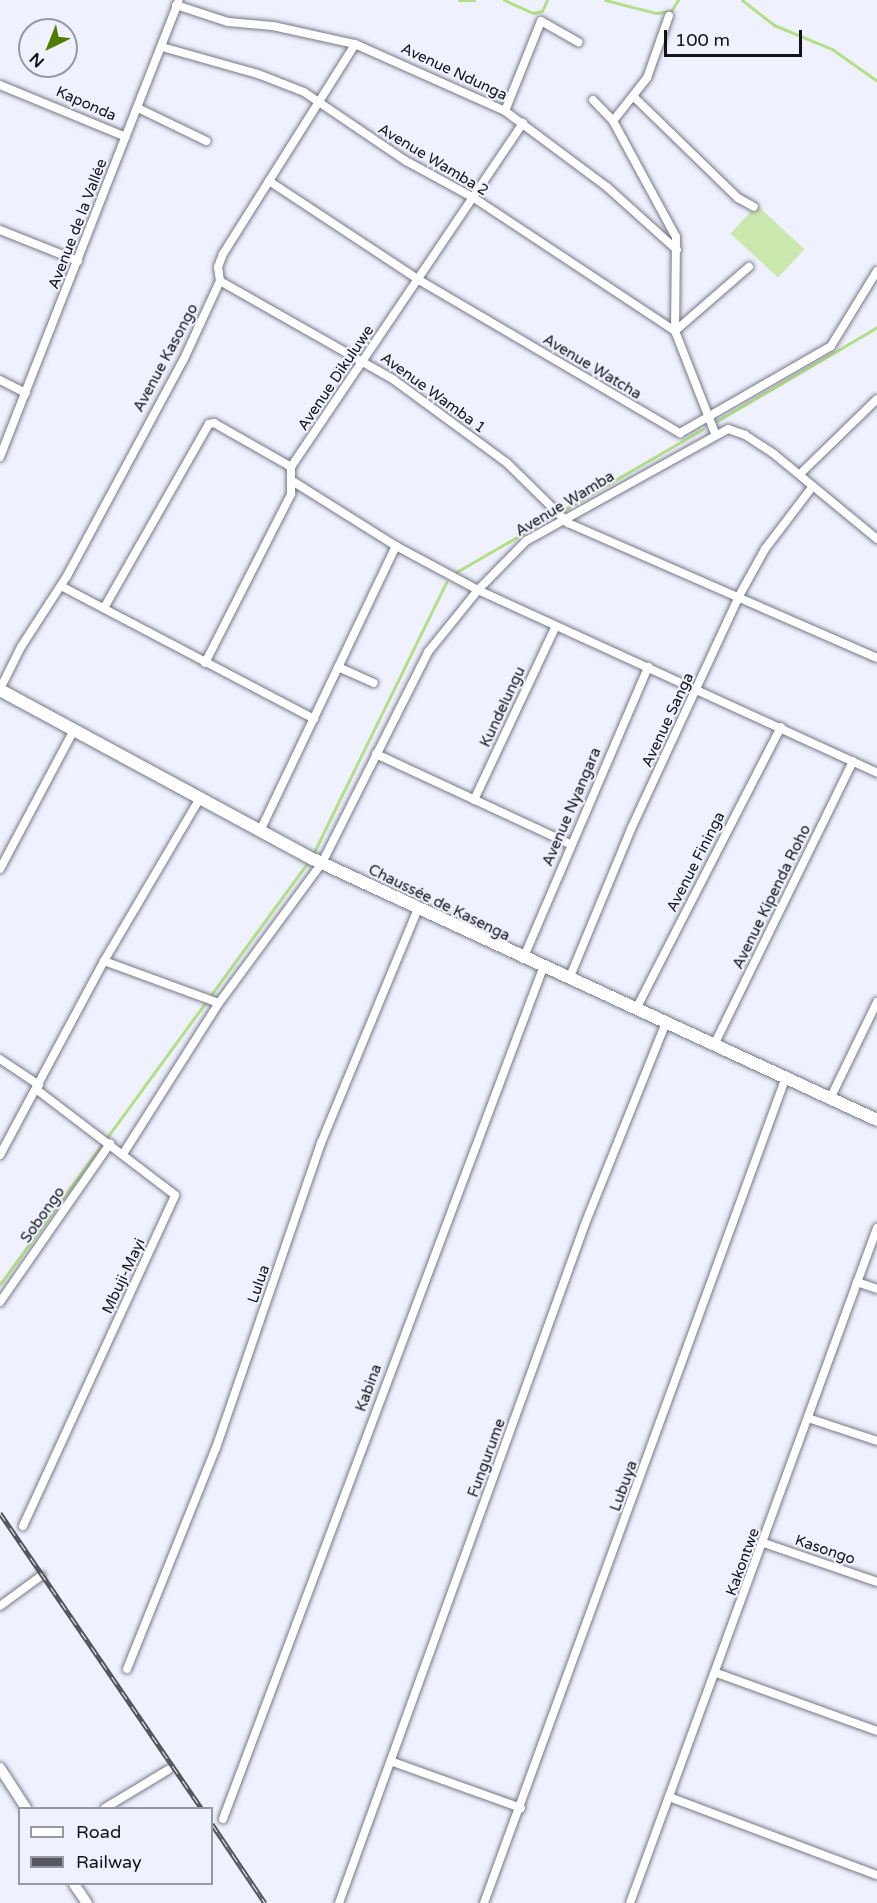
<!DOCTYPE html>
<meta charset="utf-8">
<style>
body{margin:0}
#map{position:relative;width:877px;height:1903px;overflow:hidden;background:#eff1fe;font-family:"Varela Round",sans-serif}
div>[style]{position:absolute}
.green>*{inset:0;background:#cbe9ae;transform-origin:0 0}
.stream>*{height:3px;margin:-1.5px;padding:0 1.5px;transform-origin:1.5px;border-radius:1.5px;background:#b4df88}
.roads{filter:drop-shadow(0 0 2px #777886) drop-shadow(0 0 2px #777886)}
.minor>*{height:8px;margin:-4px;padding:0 4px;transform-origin:4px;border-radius:4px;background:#fff}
.tertiary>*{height:10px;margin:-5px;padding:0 5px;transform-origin:5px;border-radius:5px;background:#fff}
.secondary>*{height:12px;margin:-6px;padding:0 6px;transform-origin:6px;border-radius:6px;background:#fff}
.rail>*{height:5px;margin-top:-2.5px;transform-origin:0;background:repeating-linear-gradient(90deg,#eff1fe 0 9px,#56575f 0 18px);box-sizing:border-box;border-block:2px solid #56575f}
span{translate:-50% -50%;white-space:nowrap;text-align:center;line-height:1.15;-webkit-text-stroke:4.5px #eff1fe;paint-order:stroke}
.street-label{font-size:15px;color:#131419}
.legend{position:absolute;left:18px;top:1807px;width:195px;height:78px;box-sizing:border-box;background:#eff1fe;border:2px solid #9799a2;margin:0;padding:8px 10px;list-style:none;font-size:18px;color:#131419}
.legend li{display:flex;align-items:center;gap:12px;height:30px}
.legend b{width:30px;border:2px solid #9799a2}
.north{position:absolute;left:18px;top:18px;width:60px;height:60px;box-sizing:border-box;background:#eff1fe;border:2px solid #9799a2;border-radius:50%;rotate:223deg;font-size:16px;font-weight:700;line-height:24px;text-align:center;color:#131419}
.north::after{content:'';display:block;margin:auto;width:21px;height:27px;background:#507c00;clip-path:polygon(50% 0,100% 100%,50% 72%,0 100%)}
.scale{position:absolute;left:664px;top:30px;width:138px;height:27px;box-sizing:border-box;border:3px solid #131419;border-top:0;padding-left:8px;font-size:18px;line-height:21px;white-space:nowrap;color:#131419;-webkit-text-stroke:4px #eff1fe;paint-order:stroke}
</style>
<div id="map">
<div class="green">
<i style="left:757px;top:205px;width:65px;height:39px;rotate:43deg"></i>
</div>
<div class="stream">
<i style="left:459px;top:0;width:15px"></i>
<i style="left:504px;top:0;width:32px;rotate:24deg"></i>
<i style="left:533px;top:13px;width:9px;rotate:-13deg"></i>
<i style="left:542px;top:11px;width:12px;rotate:-66deg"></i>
<i style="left:605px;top:0;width:53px;rotate:14.3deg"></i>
<i style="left:656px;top:13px;width:15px;rotate:-8deg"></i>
<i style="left:671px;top:11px;width:13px;rotate:-58deg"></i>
<i style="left:742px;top:0;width:41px;rotate:38deg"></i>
<i style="left:774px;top:25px;width:63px;rotate:22.5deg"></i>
<i style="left:832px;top:49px;width:55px;rotate:35.4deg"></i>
<i style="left:717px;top:421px;width:186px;rotate:-30.4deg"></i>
<i style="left:453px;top:574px;width:289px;rotate:-30.1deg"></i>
<i style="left:312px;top:856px;width:305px;rotate:-63.9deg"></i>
<i style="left:0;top:1284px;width:522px;rotate:-53.88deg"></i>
</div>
<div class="roads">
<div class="minor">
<i style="left:176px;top:5px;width:55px;rotate:18.1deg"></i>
<i style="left:228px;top:22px;width:45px;rotate:5.1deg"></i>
<i style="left:273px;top:26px;width:84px;rotate:12.4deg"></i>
<i style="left:355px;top:44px;width:164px;rotate:24.1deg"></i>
<i style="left:505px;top:111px;width:127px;rotate:36.7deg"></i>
<i style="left:607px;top:187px;width:94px;rotate:42deg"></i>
<i style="left:162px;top:47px;width:100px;rotate:15.7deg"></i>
<i style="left:258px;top:74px;width:49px;rotate:21.4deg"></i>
<i style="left:304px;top:92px;width:123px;rotate:34.1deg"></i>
<i style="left:406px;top:161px;width:77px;rotate:28.6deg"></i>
<i style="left:474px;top:198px;width:241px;rotate:33.5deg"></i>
<i style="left:675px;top:331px;width:98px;rotate:-40.9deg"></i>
<i style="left:0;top:85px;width:136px;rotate:22.4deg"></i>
<i style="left:634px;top:97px;width:145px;rotate:44.2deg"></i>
<i style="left:738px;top:198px;width:18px;rotate:29deg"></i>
<i style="left:593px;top:100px;width:29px;rotate:46deg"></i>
<i style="left:613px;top:121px;width:132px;rotate:61.5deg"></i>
<i style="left:676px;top:237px;width:94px;rotate:90.6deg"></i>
<i style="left:675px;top:331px;width:110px;rotate:68.6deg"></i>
<i style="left:138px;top:108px;width:76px;rotate:25.9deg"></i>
<i style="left:505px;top:111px;width:97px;rotate:-68.2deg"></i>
<i style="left:541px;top:21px;width:43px;rotate:29.6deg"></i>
<i style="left:613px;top:121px;width:55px;rotate:-51.7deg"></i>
<i style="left:647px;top:78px;width:66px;rotate:-70.5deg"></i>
<i style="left:269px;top:181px;width:180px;rotate:33.4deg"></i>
<i style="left:419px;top:280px;width:303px;rotate:30.4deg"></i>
<i style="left:680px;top:433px;width:174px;rotate:-29.9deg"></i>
<i style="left:831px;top:346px;width:88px;rotate:-58.5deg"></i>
<i style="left:0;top:230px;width:84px;rotate:21.7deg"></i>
<i style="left:220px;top:281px;width:200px;rotate:29.6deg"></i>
<i style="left:394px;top:380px;width:140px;rotate:36.3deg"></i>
<i style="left:507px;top:463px;width:86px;rotate:44.5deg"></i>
<i style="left:568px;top:523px;width:337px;rotate:23.6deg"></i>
<i style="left:0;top:380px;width:29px;rotate:27deg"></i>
<i style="left:0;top:457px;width:489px;rotate:-68.6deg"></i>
<i style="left:800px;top:474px;width:107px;rotate:-44.2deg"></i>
<i style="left:294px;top:482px;width:120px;rotate:32.1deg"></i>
<i style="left:396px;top:546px;width:93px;rotate:28.2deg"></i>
<i style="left:478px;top:590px;width:439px;rotate:24.6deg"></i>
<i style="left:61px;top:586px;width:286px;rotate:27.7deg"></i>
<i style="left:104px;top:608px;width:212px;rotate:-60.3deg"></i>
<i style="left:209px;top:424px;width:5px;rotate:-11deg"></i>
<i style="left:214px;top:423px;width:89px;rotate:29.7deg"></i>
<i style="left:205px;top:663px;width:190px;rotate:-63deg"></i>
<i style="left:291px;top:494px;width:27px;rotate:-90deg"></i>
<i style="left:291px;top:467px;width:415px;rotate:-56deg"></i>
<i style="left:338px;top:667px;width:39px;rotate:24deg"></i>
<i style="left:0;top:689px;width:47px;rotate:-63.4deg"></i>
<i style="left:21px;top:647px;width:85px;rotate:-57.1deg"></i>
<i style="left:67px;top:576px;width:244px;rotate:-61.7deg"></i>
<i style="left:183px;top:361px;width:88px;rotate:-65.2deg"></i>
<i style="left:220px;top:281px;width:14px;rotate:-98deg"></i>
<i style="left:218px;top:267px;width:14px;rotate:-69deg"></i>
<i style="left:223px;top:254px;width:248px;rotate:-57.8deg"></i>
<i style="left:376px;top:754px;width:214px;rotate:24.9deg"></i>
<i style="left:474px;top:800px;width:192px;rotate:-64.8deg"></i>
<i style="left:260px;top:831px;width:316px;rotate:-64.5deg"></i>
<i style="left:0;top:869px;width:157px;rotate:-62deg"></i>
<i style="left:523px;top:959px;width:318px;rotate:-66.8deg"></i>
<i style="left:104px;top:961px;width:122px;rotate:20.1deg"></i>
<i style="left:569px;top:979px;width:162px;rotate:-67.5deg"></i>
<i style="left:631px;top:829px;width:257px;rotate:-65.1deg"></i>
<i style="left:739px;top:596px;width:54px;rotate:-61deg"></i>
<i style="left:765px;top:549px;width:79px;rotate:-52.7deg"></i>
<i style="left:636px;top:1009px;width:317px;rotate:-62.8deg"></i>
<i style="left:714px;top:1045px;width:316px;rotate:-63.9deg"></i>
<i style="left:0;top:1059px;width:47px;rotate:33.7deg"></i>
<i style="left:830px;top:1099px;width:108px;rotate:-64.1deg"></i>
<i style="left:123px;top:1154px;width:179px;rotate:-57.6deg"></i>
<i style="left:219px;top:1003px;width:174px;rotate:-53.7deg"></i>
<i style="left:322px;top:863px;width:236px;rotate:-63.3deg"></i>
<i style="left:428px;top:652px;width:80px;rotate:-51.1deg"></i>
<i style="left:478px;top:590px;width:69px;rotate:-45.6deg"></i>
<i style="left:526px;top:541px;width:231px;rotate:-29deg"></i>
<i style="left:728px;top:429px;width:18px;rotate:19deg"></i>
<i style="left:745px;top:435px;width:35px;rotate:33deg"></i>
<i style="left:774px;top:454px;width:134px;rotate:39.5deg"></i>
<i style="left:0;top:1155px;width:220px;rotate:-61.8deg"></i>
<i style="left:104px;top:961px;width:189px;rotate:-59.5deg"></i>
<i style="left:857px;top:1282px;width:21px;rotate:19deg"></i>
<i style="left:0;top:1302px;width:193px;rotate:-55.2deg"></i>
<i style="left:808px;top:1418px;width:73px;rotate:18.4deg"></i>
<i style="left:23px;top:1526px;width:364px;rotate:-65.3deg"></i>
<i style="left:175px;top:1195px;width:173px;rotate:-142.7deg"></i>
<i style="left:764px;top:1543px;width:120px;rotate:19deg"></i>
<i style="left:0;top:1606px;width:51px;rotate:-36.2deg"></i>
<i style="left:127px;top:1669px;width:238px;rotate:-68.1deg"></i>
<i style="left:216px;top:1448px;width:323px;rotate:-71deg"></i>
<i style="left:321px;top:1143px;width:253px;rotate:-67.5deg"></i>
<i style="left:717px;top:1673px;width:170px;rotate:19.9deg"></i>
<i style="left:393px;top:1762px;width:136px;rotate:19.8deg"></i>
<i style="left:669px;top:1797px;width:222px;rotate:20.6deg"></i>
<i style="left:105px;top:1808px;width:74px;rotate:-31.1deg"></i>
<i style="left:223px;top:1819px;width:909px;rotate:-69.39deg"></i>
<i style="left:339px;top:1903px;width:722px;rotate:-70.08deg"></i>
<i style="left:585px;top:1224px;width:217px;rotate:-68.1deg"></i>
<i style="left:484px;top:1903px;width:879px;rotate:-69.92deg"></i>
<i style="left:630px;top:1903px;width:719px;rotate:-69.9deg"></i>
</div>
<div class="tertiary">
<i style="left:0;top:1768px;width:48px;rotate:57deg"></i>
<i style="left:74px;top:1884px;width:23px;rotate:56deg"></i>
</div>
<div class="secondary">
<i style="left:0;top:690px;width:356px;rotate:28.4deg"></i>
<i style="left:313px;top:859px;width:621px;rotate:24.83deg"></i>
</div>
</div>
<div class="rail">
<i style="left:0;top:1513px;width:357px;rotate:55.7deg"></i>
<i style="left:212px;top:1824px;width:95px;rotate:56.1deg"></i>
</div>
<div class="street-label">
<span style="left:454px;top:72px;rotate:25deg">Avenue Ndunga</span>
<span style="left:86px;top:104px;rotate:24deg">Kaponda</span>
<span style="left:433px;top:160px;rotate:31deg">Avenue Wamba 2</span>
<span style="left:78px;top:224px;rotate:-69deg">Avenue de la Vallée</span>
<span style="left:166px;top:358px;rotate:-62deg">Avenue Kasongo</span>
<span style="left:592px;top:367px;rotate:31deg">Avenue Watcha</span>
<span style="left:336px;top:378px;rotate:-56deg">Avenue Dikuluwe</span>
<span style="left:433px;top:393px;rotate:36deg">Avenue Wamba 1</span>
<span style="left:565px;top:504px;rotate:-31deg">Avenue Wamba</span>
<span style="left:503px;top:707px;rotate:-65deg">Kundelungu</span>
<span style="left:668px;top:720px;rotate:-65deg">Avenue Sanga</span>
<span style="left:572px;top:807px;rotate:-67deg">Avenue Nyangara</span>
<span style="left:696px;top:862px;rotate:-63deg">Avenue Fininga</span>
<span style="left:772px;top:897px;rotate:-64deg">Avenue Kipenda Roho</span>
<span style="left:439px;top:903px;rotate:26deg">Chaussée de Kasenga</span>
<span style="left:43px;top:1215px;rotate:-55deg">Sobongo</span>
<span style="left:124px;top:1276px;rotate:-65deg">Mbuji-Mayi</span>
<span style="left:259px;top:1284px;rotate:-71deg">Lulua</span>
<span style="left:369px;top:1388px;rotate:-70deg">Kabina</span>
<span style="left:487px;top:1458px;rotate:-70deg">Fungurume</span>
<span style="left:624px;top:1486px;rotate:-70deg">Lubuya</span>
<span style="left:825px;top:1550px;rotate:19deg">Kasongo</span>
<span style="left:743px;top:1562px;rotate:-70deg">Kakontwe</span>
</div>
<ul class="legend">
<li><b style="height:8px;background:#fff"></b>Road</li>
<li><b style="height:8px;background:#56575f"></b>Railway</li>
</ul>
<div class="north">N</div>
<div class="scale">100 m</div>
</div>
